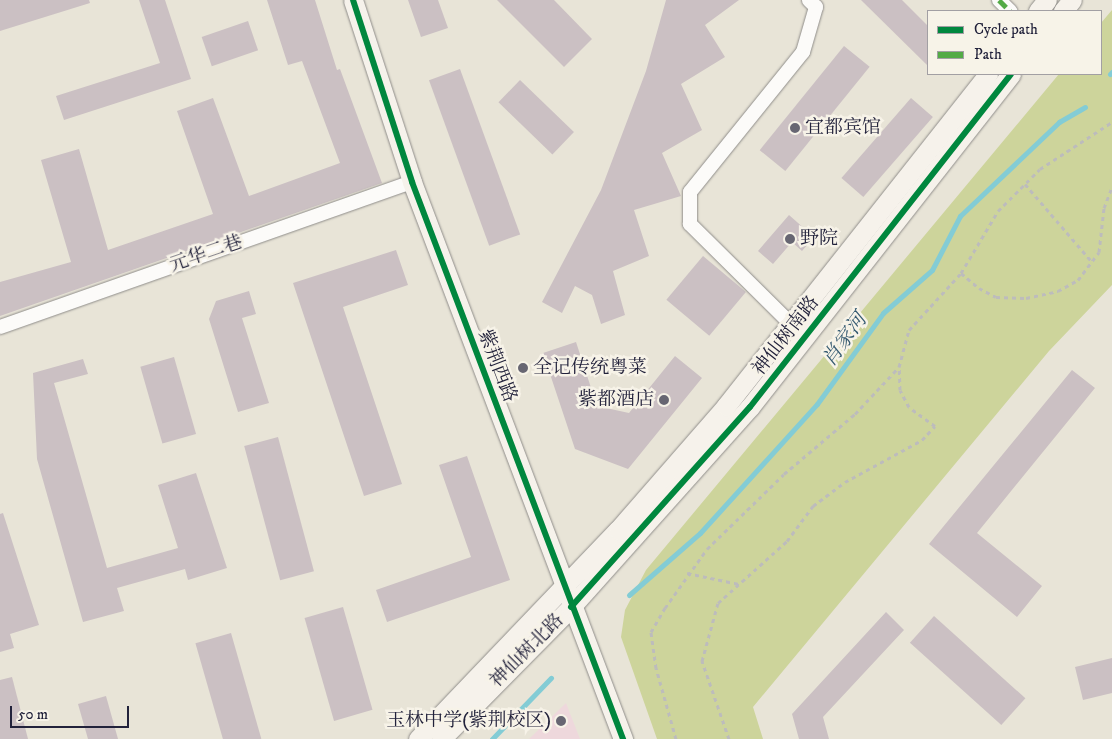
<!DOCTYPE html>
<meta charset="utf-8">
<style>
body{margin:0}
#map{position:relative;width:1112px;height:739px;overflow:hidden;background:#e8e4d7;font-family:"IM FELL DW Pica","Noto Serif SC",serif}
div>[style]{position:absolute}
.built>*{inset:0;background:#eed8dc}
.green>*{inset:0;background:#cdd49b}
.stream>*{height:5px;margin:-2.5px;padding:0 2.5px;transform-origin:2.5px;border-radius:2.5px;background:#83ccd5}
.building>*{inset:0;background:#cbc0c3;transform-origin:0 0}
.path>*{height:3px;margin-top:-1.5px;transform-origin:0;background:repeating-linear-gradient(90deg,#bdbcbc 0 4px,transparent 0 8px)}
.roads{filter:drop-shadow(0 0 1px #8f8d8a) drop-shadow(0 0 1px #8f8d8a)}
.street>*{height:14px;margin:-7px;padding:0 7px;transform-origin:7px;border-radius:7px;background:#fcfbf9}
.secondary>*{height:19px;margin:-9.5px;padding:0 9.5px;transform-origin:9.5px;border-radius:9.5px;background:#f6f2eb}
.quiet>*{height:5px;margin-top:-2.5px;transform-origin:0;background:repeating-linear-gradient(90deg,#53aa46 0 10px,transparent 0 15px)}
.cycleway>*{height:6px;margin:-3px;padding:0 3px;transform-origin:3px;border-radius:3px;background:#00873e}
.dots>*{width:14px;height:14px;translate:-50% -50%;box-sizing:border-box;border:2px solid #f7f3e8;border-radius:50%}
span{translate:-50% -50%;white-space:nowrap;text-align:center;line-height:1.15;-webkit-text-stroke:5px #f7f3e8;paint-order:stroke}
.poi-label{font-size:19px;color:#22223b}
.left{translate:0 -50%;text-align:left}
.right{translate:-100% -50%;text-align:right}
.street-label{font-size:19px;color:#22223b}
.water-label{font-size:20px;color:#355a71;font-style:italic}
.legend{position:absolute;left:927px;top:10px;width:175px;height:65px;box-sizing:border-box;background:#f7f3e8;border:1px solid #a29fa3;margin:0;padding:6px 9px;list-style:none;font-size:15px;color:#22223b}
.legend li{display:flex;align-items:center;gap:10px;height:25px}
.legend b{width:25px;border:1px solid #a29fa3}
.scale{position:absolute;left:10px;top:706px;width:119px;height:22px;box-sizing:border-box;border:2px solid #22223b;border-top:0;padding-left:6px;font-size:15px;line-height:18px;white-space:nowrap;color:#22223b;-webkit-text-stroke:4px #f7f3e8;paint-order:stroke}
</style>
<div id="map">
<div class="built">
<i style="clip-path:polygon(566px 703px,580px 739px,529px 739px)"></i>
</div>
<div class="green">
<i style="clip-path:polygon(1112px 10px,1112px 285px,1049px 351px,753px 707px,763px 739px,657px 739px,621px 637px,625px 610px,646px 570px,1059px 74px,1101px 74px,1101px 23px)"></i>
</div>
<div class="stream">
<i style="left:1110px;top:74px;width:3px;rotate:-45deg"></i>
<i style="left:629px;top:595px;width:94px;rotate:-41.1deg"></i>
<i style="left:700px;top:533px;width:174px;rotate:-47.8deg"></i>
<i style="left:817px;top:404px;width:112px;rotate:-54deg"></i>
<i style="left:883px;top:313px;width:65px;rotate:-41.3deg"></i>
<i style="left:932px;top:270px;width:61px;rotate:-62.6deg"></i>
<i style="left:960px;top:216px;width:137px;rotate:-43.5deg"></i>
<i style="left:1059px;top:122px;width:30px;rotate:-30deg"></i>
<i style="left:492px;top:739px;width:85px;rotate:-46deg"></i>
</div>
<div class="building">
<i style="clip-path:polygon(0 0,89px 0,90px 3px,0 31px)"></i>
<i style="clip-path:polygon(139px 0,165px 0,191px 79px,64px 120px,56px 96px,160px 63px)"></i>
<i style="clip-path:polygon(267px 0,315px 0,337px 70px,340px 69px,382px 183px,0 316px,0 282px,71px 262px,41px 160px,79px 149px,108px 250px,213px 214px,177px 111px,213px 98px,249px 196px,340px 163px,302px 61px,288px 65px)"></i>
<i style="clip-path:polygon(408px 0,438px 0,448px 28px,421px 37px)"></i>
<i style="clip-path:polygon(497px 0,554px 0,592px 39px,564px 67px)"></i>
<i style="clip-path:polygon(666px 0,739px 0,705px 25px,725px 57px,681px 84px,702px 130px,662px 153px,681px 196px,634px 210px,649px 256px,613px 271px,625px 315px,601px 324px,592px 295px,575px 286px,562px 313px,542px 302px,601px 190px,646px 71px)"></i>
<i style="clip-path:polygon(861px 0,902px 0,928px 26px,928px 66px)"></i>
<i style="left:248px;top:21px;width:31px;height:49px;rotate:71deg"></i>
<i style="left:844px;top:46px;width:33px;height:134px;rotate:39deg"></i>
<i style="left:460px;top:69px;width:176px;height:33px;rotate:70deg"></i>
<i style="left:520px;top:80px;width:75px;height:31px;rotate:44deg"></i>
<i style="left:911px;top:98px;width:29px;height:106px;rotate:41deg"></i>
<i style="clip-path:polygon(789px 215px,814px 237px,802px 251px,792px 242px,773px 264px,758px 251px)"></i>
<i style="clip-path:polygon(396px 250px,408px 285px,343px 307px,402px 484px,364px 496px,293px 283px)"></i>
<i style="left:703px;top:256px;width:56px;height:57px;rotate:40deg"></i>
<i style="clip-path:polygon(249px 291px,256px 314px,242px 318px,269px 403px,238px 412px,209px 319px,216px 301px)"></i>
<i style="clip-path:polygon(576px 342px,597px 406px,629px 413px,675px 356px,702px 378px,628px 469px,575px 449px,543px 353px)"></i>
<i style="left:174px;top:357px;width:80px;height:35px;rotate:74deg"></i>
<i style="clip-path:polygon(83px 359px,88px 374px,54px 383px,107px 568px,178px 548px,158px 485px,196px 473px,227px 568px,188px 580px,185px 569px,117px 588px,124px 611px,83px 622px,37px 459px,33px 373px)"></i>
<i style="clip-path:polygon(1072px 370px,1095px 388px,977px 533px,1042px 586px,1017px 617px,929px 544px)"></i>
<i style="left:278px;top:437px;width:139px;height:35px;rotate:75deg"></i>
<i style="clip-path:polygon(467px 456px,510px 580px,387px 622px,376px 590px,471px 557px,439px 465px)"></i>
<i style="clip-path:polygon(3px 513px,39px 625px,10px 634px,14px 648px,0 652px,0 514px)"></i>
<i style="left:343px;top:607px;width:107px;height:40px;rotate:74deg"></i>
<i style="clip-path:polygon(886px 612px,904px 630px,823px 717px,829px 739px,799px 739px,792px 714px)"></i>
<i style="left:934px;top:616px;width:123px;height:36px;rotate:42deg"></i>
<i style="left:231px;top:633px;width:110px;height:37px;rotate:74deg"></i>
<i style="clip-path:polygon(1112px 658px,1112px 693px,1083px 700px,1075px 667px)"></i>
<i style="clip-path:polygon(12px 677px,28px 739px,0 739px,0 680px)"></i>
<i style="clip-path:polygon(106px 696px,118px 739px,88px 739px,78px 704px)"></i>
</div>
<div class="path">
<i style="left:1025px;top:184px;width:103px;rotate:49.3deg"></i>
<i style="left:961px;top:273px;width:23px;rotate:40deg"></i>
<i style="left:979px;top:288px;width:19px;rotate:28deg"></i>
<i style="left:996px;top:297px;width:30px;rotate:2deg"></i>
<i style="left:1026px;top:298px;width:33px;rotate:-12deg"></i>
<i style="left:1058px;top:291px;width:23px;rotate:-29deg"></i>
<i style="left:1078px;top:280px;width:35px;rotate:-53deg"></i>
<i style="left:1099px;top:252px;width:44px;rotate:-83.5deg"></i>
<i style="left:1104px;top:208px;width:22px;rotate:-69deg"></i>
<i style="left:687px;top:573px;width:53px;rotate:11.9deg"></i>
<i style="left:676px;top:739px;width:74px;rotate:-105.7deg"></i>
<i style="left:656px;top:668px;width:36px;rotate:-98deg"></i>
<i style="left:651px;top:632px;width:28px;rotate:-60deg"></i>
<i style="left:665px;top:608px;width:72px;rotate:-54.6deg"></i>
<i style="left:707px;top:549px;width:107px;rotate:-44.2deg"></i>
<i style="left:784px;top:474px;width:93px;rotate:-40.2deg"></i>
<i style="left:855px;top:414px;width:64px;rotate:-46.9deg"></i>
<i style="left:729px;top:739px;width:83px;rotate:-109.1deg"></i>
<i style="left:702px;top:661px;width:60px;rotate:-74.6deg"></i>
<i style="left:718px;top:603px;width:93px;rotate:-41.9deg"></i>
<i style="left:787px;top:541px;width:44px;rotate:-53.4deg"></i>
<i style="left:813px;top:506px;width:40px;rotate:-37deg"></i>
<i style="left:845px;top:482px;width:88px;rotate:-28.6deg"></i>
<i style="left:922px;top:440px;width:19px;rotate:-47deg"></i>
<i style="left:935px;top:426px;width:32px;rotate:-144deg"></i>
<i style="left:909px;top:407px;width:19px;rotate:-118deg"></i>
<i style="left:900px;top:390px;width:23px;rotate:-92deg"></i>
<i style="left:899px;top:367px;width:38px;rotate:-75deg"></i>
<i style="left:909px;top:330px;width:77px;rotate:-47.6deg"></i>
<i style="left:961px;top:273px;width:72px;rotate:-59.2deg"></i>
<i style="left:998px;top:211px;width:59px;rotate:-45deg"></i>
<i style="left:1040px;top:169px;width:86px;rotate:-33.1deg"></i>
</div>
<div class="roads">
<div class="street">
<i style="left:999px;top:0;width:16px;rotate:45deg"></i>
<i style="left:0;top:327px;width:437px;rotate:-19.4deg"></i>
<i style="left:797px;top:330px;width:151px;rotate:-135.3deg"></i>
<i style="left:690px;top:224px;width:32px;rotate:-90deg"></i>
<i style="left:690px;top:192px;width:180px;rotate:-51.1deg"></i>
<i style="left:803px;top:52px;width:47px;rotate:-73.9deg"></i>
<i style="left:816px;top:7px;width:10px;rotate:-135deg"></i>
</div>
<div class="secondary">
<i style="left:353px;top:0;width:191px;rotate:72deg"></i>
<i style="left:412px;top:182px;width:596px;rotate:69.25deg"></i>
<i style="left:1038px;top:11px;width:14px;rotate:-51deg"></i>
<i style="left:1063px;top:11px;width:14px;rotate:-51deg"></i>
<i style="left:418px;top:739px;width:289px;rotate:-46.3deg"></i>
<i style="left:618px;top:530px;width:164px;rotate:-48.9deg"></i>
<i style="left:726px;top:406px;width:423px;rotate:-51.7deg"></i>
<i style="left:441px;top:739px;width:185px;rotate:-45.4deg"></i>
<i style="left:571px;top:607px;width:268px;rotate:-48.2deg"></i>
<i style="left:750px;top:407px;width:423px;rotate:-51.9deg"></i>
</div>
</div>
<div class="quiet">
<i style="left:999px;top:0;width:16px;rotate:45deg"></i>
</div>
<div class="cycleway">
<i style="left:353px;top:0;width:191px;rotate:72deg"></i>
<i style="left:412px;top:182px;width:596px;rotate:69.25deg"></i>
<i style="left:571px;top:607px;width:268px;rotate:-48.2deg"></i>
<i style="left:750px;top:407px;width:423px;rotate:-51.9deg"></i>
</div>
<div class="dots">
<i style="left:795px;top:128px;background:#676672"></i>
<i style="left:790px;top:239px;background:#676672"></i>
<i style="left:523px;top:368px;background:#676672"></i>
<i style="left:664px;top:400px;background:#676672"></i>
<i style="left:561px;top:721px;background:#676672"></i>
</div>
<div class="poi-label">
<span class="left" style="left:805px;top:128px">宜都宾馆</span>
<span class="left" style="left:800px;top:239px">野院</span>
<span class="left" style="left:533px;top:368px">全记传统粤菜</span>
<span class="right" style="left:654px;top:400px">紫都酒店</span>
<span class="right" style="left:551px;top:721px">玉林中学(紫荆校区)</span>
</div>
<div class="street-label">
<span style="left:206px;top:254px;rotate:-19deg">元华二巷</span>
<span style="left:786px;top:336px;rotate:-52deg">神仙树南路</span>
<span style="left:497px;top:366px;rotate:69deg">紫荆西路</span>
<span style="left:527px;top:651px;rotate:-45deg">神仙树北路</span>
</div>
<div class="water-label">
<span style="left:845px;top:340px;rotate:-54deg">肖家河</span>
</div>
<ul class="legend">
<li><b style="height:6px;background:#00873e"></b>Cycle path</li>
<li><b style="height:6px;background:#53aa46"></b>Path</li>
</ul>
<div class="scale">50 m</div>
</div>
